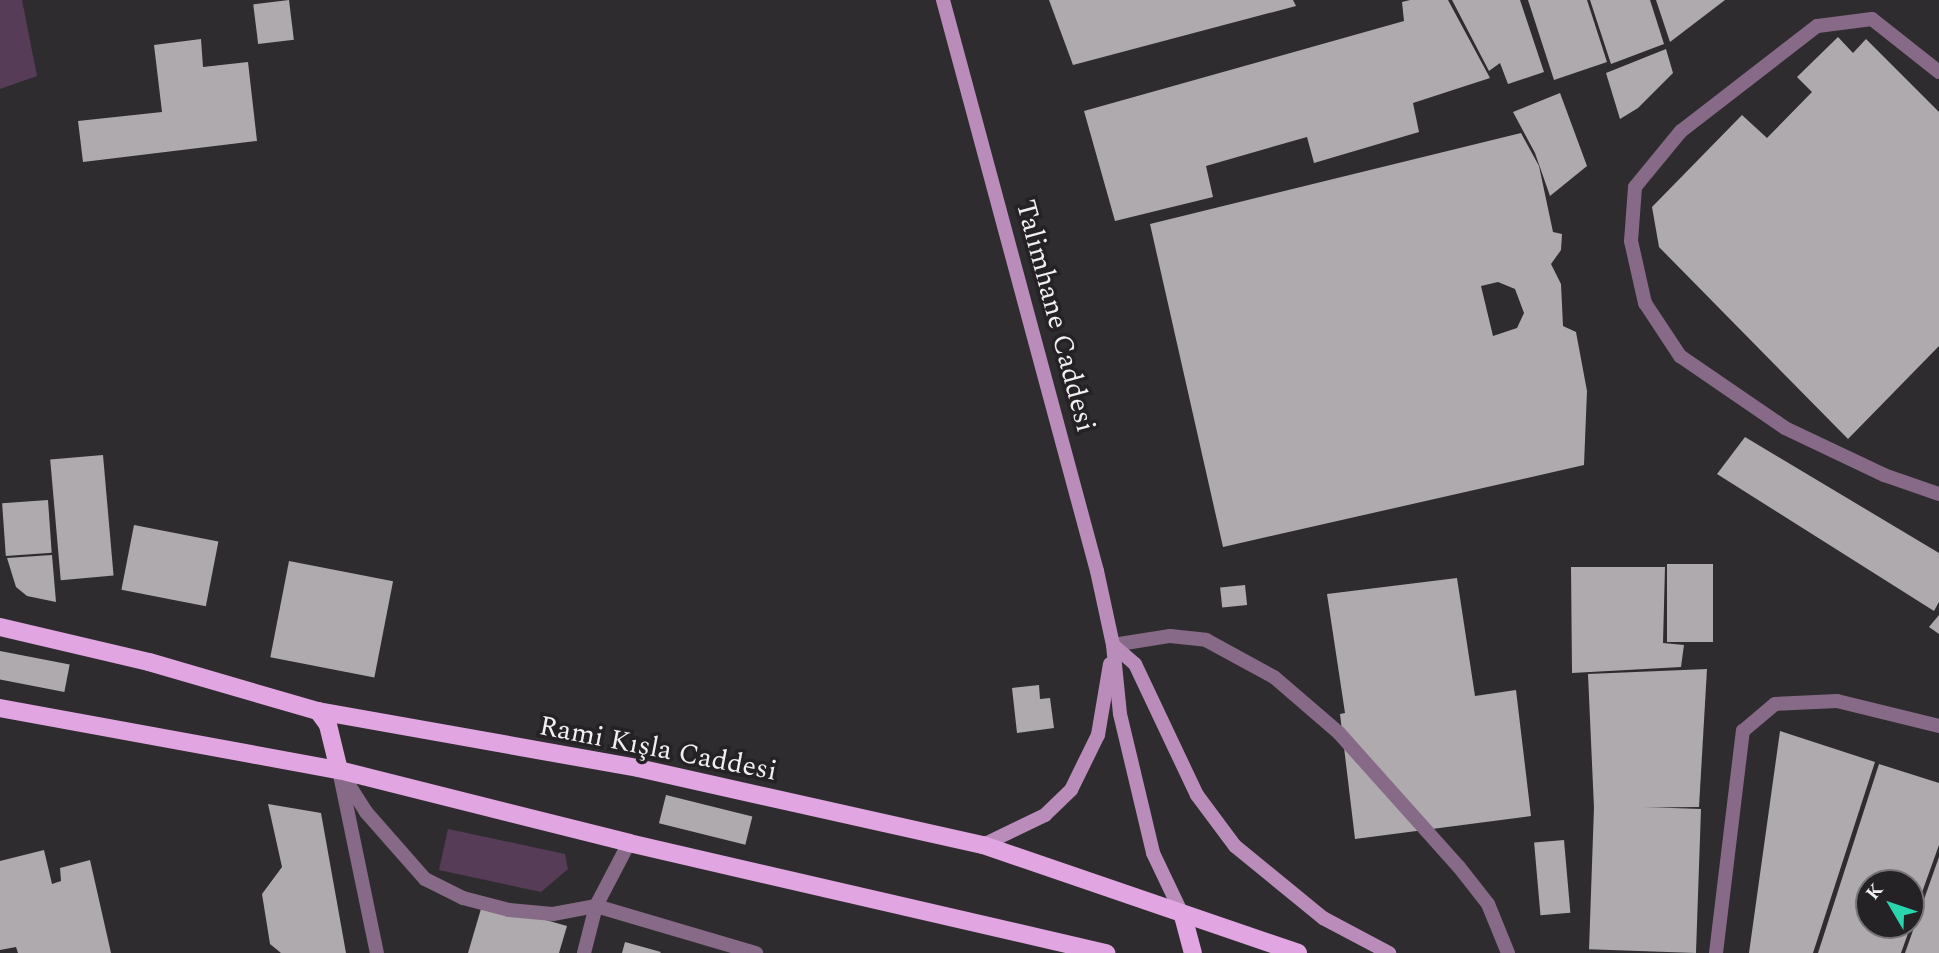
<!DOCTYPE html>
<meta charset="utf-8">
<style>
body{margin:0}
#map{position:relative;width:1939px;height:953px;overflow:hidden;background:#2f2c2f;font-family:Spectral,serif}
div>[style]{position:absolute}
.green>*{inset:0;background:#573c57}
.building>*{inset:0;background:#aeaaae;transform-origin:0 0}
.service>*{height:14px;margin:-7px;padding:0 7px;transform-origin:7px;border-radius:7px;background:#876a87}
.minor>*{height:14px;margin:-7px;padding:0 7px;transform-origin:7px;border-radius:7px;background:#876a87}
.secondary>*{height:14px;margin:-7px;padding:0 7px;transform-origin:7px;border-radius:7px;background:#ba8cba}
.primary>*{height:18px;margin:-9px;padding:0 9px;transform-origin:9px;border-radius:9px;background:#e1a5e1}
span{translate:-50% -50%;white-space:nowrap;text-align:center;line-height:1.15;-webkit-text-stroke:7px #252225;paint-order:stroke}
.street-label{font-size:28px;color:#f1eff1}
.north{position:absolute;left:1855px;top:869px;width:70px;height:70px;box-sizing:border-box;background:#252225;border:2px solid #777477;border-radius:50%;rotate:309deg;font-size:19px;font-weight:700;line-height:28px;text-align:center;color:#f1eff1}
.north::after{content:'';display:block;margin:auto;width:24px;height:32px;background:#29d5ad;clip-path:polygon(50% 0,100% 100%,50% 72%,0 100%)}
</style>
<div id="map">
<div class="green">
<i style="clip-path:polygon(0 0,22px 0,37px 76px,0 89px)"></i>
<i style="clip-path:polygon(448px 829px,565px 854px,568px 869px,541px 892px,439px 870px)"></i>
</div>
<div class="building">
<i style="left:289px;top:0;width:40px;height:36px;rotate:83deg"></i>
<i style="clip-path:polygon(1049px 0,1293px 0,1296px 6px,1073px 65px)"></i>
<i style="clip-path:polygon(1410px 0,1448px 0,1490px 78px,1413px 103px,1419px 132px,1314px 163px,1307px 137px,1206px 166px,1213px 197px,1115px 221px,1084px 111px,1404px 21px,1402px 2px)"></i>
<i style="clip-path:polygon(1452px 0,1520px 0,1544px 72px,1508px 84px,1500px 63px,1489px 71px)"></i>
<i style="clip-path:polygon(1528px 0,1587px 0,1607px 62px,1554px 80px)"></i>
<i style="clip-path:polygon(1590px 0,1650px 0,1664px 44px,1611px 64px)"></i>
<i style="clip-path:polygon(1656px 0,1725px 0,1670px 42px)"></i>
<i style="clip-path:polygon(1838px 37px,1853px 53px,1866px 39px,1939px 112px,1939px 346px,1848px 439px,1659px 247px,1652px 207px,1742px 115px,1767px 138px,1812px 92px,1797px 77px)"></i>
<i style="clip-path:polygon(201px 39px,203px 67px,248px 62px,257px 141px,83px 162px,78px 121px,162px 112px,154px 45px)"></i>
<i style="clip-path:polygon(1666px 49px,1673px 73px,1638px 108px,1620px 119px,1606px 73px)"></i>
<i style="clip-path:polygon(1560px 93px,1587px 166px,1550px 196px,1535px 153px,1513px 112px)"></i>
<i style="clip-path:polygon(evenodd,1521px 133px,1539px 166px,1553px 232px,1562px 234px,1561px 250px,1551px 264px,1561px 284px,1563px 326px,1576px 332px,1587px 391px,1584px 465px,1223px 547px,1150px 224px,1521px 133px,1498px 282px,1515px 289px,1524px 313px,1517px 328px,1493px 336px,1481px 286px,1498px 282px)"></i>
<i style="clip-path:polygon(1745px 437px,1939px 553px,1939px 602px,1934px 611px,1717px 474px)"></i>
<i style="left:103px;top:455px;width:121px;height:53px;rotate:85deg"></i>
<i style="left:48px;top:500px;width:53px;height:46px;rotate:86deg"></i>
<i style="left:134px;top:525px;width:86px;height:66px;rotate:11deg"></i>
<i style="clip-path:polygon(52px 555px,56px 602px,27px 596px,16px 587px,7px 558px)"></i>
<i style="left:289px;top:561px;width:106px;height:98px;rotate:11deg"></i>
<i style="left:1667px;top:564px;width:46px;height:78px"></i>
<i style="clip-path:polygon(1571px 567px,1665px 567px,1663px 643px,1684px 645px,1681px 667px,1572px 673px)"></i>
<i style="clip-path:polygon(1457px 578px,1475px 696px,1516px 690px,1531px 816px,1355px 839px,1340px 714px,1345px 713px,1327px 594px)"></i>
<i style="left:1245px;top:585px;width:20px;height:25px;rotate:84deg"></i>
<i style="clip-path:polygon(1939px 615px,1939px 634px,1929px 627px)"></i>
<i style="left:0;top:651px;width:71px;height:28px;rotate:11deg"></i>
<i style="clip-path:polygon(1707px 669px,1699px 807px,1594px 808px,1588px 674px)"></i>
<i style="clip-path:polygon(1039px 685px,1040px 699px,1050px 698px,1054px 728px,1017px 733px,1012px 688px)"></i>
<i style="clip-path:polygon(1780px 731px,1875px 762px,1813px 953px,1749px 953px)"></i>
<i style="clip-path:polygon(1879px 764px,1939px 783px,1939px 845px,1911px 923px,1911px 883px,1869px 883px,1869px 925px,1911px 925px,1901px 953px,1818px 953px)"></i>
<i style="left:666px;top:795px;width:89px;height:29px;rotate:14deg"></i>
<i style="clip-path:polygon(268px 804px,321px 813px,346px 953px,281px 953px,270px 944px,262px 894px,282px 867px)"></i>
<i style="left:1701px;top:809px;width:144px;height:107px;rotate:92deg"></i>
<i style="left:1564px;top:840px;width:73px;height:30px;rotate:85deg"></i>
<i style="clip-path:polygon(44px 850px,52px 884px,61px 881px,60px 868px,90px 860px,111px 953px,18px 953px,16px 947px,0 950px,0 861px)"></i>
<i style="clip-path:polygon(1939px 858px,1939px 953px,1905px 953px,1939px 857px)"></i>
<i style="clip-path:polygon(483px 902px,567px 926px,559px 953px,468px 953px)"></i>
<i style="clip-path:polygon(625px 942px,661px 952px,660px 953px,622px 953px)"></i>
</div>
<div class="service">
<i style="left:1939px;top:72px;width:85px;rotate:-141.7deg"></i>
<i style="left:1872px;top:19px;width:55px;rotate:172.7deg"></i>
<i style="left:1817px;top:26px;width:172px;rotate:142.3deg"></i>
<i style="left:1681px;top:131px;width:72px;rotate:129.4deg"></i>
<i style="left:1635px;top:187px;width:54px;rotate:94.2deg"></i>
<i style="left:1631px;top:241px;width:64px;rotate:77.3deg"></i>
<i style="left:1645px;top:303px;width:64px;rotate:56.6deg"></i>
<i style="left:1680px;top:356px;width:127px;rotate:34.4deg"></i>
<i style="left:1785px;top:428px;width:110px;rotate:25.4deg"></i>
<i style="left:1884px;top:475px;width:58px;rotate:19.1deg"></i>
<i style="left:1113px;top:645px;width:58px;rotate:-9deg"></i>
<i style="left:1170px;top:636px;width:36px;rotate:6deg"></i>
<i style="left:1206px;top:640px;width:77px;rotate:28.6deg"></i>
<i style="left:1274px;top:677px;width:86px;rotate:40.7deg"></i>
<i style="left:1339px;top:733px;width:180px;rotate:48.2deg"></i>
<i style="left:1459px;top:867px;width:47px;rotate:51.9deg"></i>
<i style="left:1488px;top:904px;width:53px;rotate:67.8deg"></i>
<i style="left:340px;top:771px;width:49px;rotate:57.6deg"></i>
<i style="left:366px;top:812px;width:89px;rotate:48.6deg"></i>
<i style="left:425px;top:879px;width:42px;rotate:26.6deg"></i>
<i style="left:463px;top:898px;width:48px;rotate:14.6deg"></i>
<i style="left:509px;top:910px;width:44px;rotate:5.2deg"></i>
<i style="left:553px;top:914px;width:44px;rotate:-10.5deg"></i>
<i style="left:596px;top:906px;width:71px;rotate:-62.4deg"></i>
<i style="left:584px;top:953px;width:49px;rotate:-75.7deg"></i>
<i style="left:596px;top:906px;width:167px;rotate:16.4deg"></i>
</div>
<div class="minor">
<i style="left:339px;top:770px;width:187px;rotate:78.3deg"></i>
<i style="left:1716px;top:953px;width:224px;rotate:-83.1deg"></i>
<i style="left:1743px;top:731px;width:42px;rotate:-40.2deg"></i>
<i style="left:1775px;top:704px;width:62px;rotate:-2.8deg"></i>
<i style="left:1837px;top:701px;width:105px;rotate:13.8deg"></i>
</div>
<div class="secondary">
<i style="left:943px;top:0;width:591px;rotate:74.91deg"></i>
<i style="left:1097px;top:571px;width:76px;rotate:77.8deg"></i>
<i style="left:1113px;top:645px;width:69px;rotate:84.2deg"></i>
<i style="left:1120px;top:714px;width:143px;rotate:76.6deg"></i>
<i style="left:1153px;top:853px;width:70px;rotate:64.5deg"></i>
<i style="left:1113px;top:645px;width:29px;rotate:41deg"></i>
<i style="left:1135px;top:664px;width:145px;rotate:64.7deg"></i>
<i style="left:1197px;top:795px;width:64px;rotate:53.3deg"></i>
<i style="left:1235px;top:846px;width:114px;rotate:39.3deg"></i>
<i style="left:1323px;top:918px;width:75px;rotate:27.9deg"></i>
<i style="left:983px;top:845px;width:69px;rotate:-25.8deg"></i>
<i style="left:1045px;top:815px;width:36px;rotate:-44deg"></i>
<i style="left:1071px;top:790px;width:61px;rotate:-63.9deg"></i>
<i style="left:1098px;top:735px;width:72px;rotate:-80.4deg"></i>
</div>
<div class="primary">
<i style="left:0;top:627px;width:153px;rotate:13.2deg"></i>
<i style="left:149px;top:662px;width:176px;rotate:16.2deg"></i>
<i style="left:318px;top:711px;width:325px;rotate:10.1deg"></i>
<i style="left:638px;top:768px;width:353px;rotate:12.6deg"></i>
<i style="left:983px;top:845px;width:333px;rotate:18.9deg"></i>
<i style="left:0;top:708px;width:345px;rotate:10.4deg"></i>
<i style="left:339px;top:770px;width:299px;rotate:14.1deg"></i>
<i style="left:629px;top:843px;width:490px;rotate:13deg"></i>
<i style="left:318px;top:711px;width:17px;rotate:54deg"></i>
<i style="left:328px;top:725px;width:46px;rotate:76.3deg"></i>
<i style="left:1183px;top:916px;width:38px;rotate:75deg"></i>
</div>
<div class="street-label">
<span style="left:1055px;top:316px;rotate:75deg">Talimhane Caddesi</span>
<span style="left:658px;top:749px;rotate:11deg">Rami Kışla Caddesi</span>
</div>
<div class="north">K</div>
</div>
